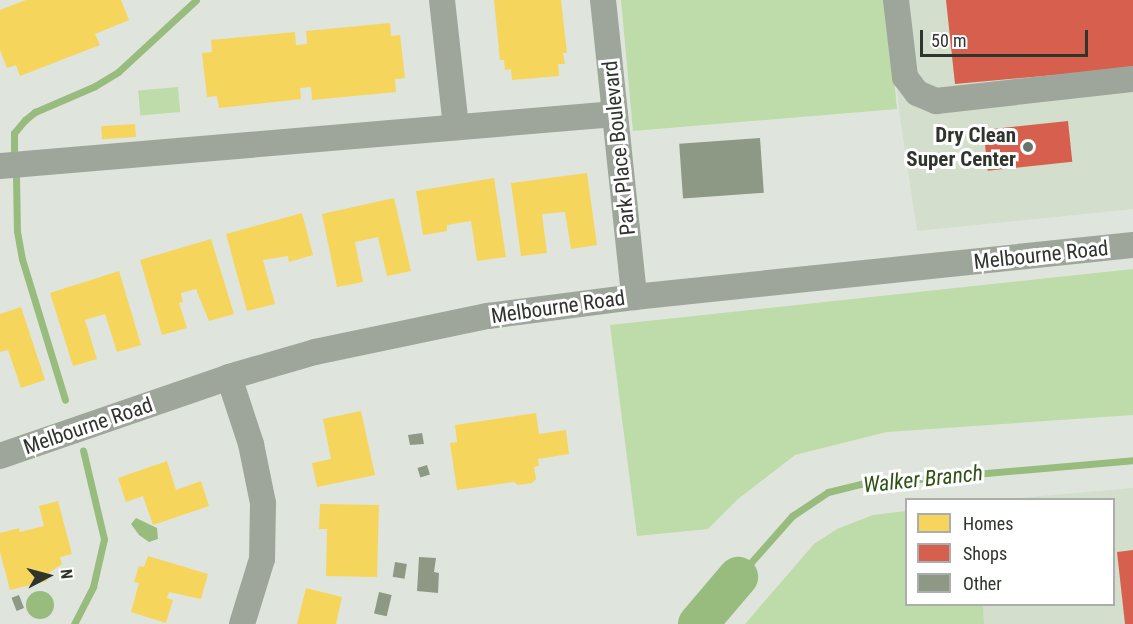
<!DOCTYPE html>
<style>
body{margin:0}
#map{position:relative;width:1133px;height:624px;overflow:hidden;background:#dfe5dc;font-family:"Roboto Condensed",sans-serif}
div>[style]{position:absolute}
.built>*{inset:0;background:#d3decd}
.green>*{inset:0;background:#bddca9;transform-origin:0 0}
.water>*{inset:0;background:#98bc7e}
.round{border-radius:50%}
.homes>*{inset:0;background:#f6d55c;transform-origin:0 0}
.shops>*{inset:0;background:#d6604d;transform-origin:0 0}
.stream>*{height:7px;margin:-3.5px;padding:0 3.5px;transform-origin:3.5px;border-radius:3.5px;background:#98bc7e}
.river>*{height:40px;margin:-20px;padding:0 20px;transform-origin:20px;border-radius:20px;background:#98bc7e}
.building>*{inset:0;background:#8e9985;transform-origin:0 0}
.minor>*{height:26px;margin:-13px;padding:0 13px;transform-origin:13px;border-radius:13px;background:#9ea69b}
.dots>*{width:16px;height:16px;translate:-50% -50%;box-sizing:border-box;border:3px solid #fff;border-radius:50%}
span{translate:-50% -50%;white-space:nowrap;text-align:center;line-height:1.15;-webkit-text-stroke:6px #fff;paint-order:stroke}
.poi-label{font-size:21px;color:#2f342d;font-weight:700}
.right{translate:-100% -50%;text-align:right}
.street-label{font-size:21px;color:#2f342d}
.water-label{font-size:22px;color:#305116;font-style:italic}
.legend{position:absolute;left:905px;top:498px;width:210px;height:108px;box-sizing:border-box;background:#fff;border:2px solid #acaeab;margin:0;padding:8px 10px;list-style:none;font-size:18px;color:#2f342d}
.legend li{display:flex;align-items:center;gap:12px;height:30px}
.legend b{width:30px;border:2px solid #acaeab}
.north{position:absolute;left:18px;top:546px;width:60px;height:60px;-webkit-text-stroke:4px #fff;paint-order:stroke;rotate:84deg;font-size:16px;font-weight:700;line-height:24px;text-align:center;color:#2f342d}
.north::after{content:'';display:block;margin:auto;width:21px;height:27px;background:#2f342d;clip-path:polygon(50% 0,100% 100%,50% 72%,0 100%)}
.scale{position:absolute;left:920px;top:30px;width:168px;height:27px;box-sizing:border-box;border:3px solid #2f342d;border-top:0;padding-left:8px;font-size:18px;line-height:21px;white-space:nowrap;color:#2f342d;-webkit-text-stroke:4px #fff;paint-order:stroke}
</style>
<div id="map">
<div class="built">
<i style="clip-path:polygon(887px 0,1133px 0,1133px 209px,917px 231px,900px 117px)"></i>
<i style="clip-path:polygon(1133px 488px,1133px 624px,984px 624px,983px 605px,1114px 604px,1114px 500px,1006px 499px)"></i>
</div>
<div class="green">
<i style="clip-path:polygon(621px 0,886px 0,897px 109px,633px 131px)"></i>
<i style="left:178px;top:87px;width:25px;height:40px;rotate:85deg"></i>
<i style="clip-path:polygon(1133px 269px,1133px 415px,887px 432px,795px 455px,738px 499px,708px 529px,637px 536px,610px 325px)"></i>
<i style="clip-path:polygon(906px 511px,906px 604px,983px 605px,984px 624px,745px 624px,814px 544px,837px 529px,873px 515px)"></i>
</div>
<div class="water">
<i style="clip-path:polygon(136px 518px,157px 528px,158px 539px,149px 542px,139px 535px,131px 524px)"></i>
<i class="round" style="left:26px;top:591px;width:28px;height:28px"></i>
</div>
<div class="homes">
<i style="clip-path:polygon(26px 0,121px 0,129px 20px,95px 34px,100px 45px,20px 76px,16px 65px,7px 68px,0 50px,0 10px)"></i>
<i style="clip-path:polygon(494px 0,561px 0,567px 53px,563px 53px,565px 64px,558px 64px,559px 76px,512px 80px,511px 69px,505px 70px,504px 60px,500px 60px)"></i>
<i style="clip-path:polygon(390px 23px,391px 36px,400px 35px,405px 78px,395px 79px,396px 92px,312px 100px,311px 87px,300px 88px,301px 99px,219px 108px,217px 96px,207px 97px,202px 53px,212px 52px,211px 40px,295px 32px,296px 45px,307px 44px,306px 31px)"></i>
<i style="left:135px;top:124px;width:13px;height:34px;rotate:86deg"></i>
<i style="clip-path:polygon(587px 173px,597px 245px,571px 249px,565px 212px,542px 214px,547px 253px,521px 256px,511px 183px)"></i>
<i style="clip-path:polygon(494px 178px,506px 257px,477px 261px,471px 221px,447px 225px,447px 231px,423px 235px,416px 191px)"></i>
<i style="clip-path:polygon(394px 198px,411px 271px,387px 276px,378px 237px,355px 242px,363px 282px,337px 287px,322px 214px)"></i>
<i style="clip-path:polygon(302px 213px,313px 255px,289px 262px,288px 256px,263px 260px,275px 304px,247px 311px,226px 234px)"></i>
<i style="clip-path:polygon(211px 239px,234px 314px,209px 321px,196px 289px,181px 293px,183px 302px,179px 303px,187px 328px,162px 335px,140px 260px)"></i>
<i style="clip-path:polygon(119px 271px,141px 345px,117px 352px,105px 314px,85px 320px,97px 359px,73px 366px,50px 293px)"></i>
<i style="clip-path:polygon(21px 307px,45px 380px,21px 388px,8px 350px,0 352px,0 314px)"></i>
<i style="clip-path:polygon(361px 411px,375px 475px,317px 487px,312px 463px,331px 459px,323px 419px)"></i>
<i style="clip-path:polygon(536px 413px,539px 434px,566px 430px,569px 454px,538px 459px,539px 466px,534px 467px,536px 479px,532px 483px,518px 485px,514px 482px,457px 490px,450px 443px,457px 442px,455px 425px)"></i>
<i style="clip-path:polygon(167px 461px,176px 490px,201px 481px,209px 506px,153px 525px,143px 496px,126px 502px,118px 478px)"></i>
<i style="clip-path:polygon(58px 501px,72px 554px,60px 557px,62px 564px,50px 572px,47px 581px,10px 590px,0 552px,0 533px,19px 528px,20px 532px,44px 526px,39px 506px)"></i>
<i style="clip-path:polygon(320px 504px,379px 505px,377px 577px,326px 576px,327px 529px,319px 529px)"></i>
<i style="clip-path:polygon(148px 556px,208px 574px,201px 599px,169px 592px,167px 598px,173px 600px,166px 623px,131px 612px,139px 583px,134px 582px,139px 566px,144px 567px)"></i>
<i style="clip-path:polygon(306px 588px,342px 597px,336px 624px,297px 624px)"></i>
</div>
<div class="shops">
<i style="clip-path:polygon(946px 0,1133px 0,1133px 68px,955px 84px)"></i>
<i style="left:1068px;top:121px;width:41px;height:85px;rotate:84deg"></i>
<i style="clip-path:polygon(1133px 550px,1133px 624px,1125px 624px,1117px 552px)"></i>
</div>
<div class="stream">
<i style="left:14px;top:150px;width:17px;rotate:-90deg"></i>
<i style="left:14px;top:133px;width:17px;rotate:-50deg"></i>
<i style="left:25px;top:120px;width:13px;rotate:-39deg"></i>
<i style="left:35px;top:112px;width:65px;rotate:-23.4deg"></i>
<i style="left:95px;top:86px;width:27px;rotate:-31deg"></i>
<i style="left:118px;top:72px;width:106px;rotate:-42.7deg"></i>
<i style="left:16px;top:176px;width:55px;rotate:89deg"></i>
<i style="left:17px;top:231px;width:28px;rotate:80deg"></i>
<i style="left:22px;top:259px;width:147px;rotate:73deg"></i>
<i style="left:738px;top:577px;width:81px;rotate:-48.5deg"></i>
<i style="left:792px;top:516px;width:43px;rotate:-33.7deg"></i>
<i style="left:828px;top:492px;width:34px;rotate:-14deg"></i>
<i style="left:861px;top:484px;width:273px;rotate:-5deg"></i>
<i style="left:74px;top:624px;width:42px;rotate:-62.8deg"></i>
<i style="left:93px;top:587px;width:49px;rotate:-77.1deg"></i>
<i style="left:104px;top:539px;width:91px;rotate:-103.3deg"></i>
</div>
<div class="river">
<i style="left:698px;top:624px;width:62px;rotate:-49.6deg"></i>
</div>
<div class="building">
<i style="left:760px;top:138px;width:55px;height:81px;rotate:86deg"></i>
<i style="clip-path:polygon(422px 433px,424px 444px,410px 445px,408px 435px)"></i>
<i style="left:427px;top:465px;width:10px;height:10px;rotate:73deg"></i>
<i style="clip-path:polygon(419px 557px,436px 558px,434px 572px,439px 573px,438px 593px,417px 591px)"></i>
<i style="left:395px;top:562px;width:12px;height:15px;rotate:9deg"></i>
<i style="left:379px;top:592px;width:13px;height:22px;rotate:13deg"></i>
<i style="left:19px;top:595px;width:14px;height:8px;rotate:69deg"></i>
</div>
<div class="minor">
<i style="left:442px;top:0;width:128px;rotate:83.7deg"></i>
<i style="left:603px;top:0;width:299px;rotate:84deg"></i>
<i style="left:896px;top:0;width:78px;rotate:83.3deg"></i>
<i style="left:905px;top:77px;width:20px;rotate:53deg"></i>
<i style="left:917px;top:93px;width:21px;rotate:23deg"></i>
<i style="left:936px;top:101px;width:198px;rotate:-6.4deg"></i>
<i style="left:0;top:166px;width:617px;rotate:-4.83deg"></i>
<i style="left:229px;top:377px;width:71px;rotate:71.8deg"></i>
<i style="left:251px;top:444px;width:60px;rotate:78.5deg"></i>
<i style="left:263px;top:503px;width:56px;rotate:91deg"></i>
<i style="left:262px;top:559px;width:68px;rotate:107.1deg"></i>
<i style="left:0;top:456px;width:242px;rotate:-19deg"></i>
<i style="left:229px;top:377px;width:90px;rotate:-16.2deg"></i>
<i style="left:315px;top:352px;width:177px;rotate:-11.8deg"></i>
<i style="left:488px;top:316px;width:147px;rotate:-7.4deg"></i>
<i style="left:634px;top:297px;width:502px;rotate:-5.95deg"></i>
</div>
<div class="dots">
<i style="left:1028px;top:147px;background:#6d726a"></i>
</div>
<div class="poi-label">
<span class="right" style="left:1016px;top:147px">Dry Clean<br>Super Center</span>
</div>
<div class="street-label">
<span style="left:619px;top:148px;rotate:-96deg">Park Place Boulevard</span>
<span style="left:1041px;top:255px;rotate:-6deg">Melbourne Road</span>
<span style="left:558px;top:307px;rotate:-8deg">Melbourne Road</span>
<span style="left:88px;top:426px;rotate:-19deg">Melbourne Road</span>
</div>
<div class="water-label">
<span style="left:923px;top:479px;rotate:-6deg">Walker Branch</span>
</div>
<ul class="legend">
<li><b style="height:16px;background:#f6d55c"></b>Homes</li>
<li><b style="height:16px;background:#d6604d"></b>Shops</li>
<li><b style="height:16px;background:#8e9985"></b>Other</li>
</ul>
<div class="north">N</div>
<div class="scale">50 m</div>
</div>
